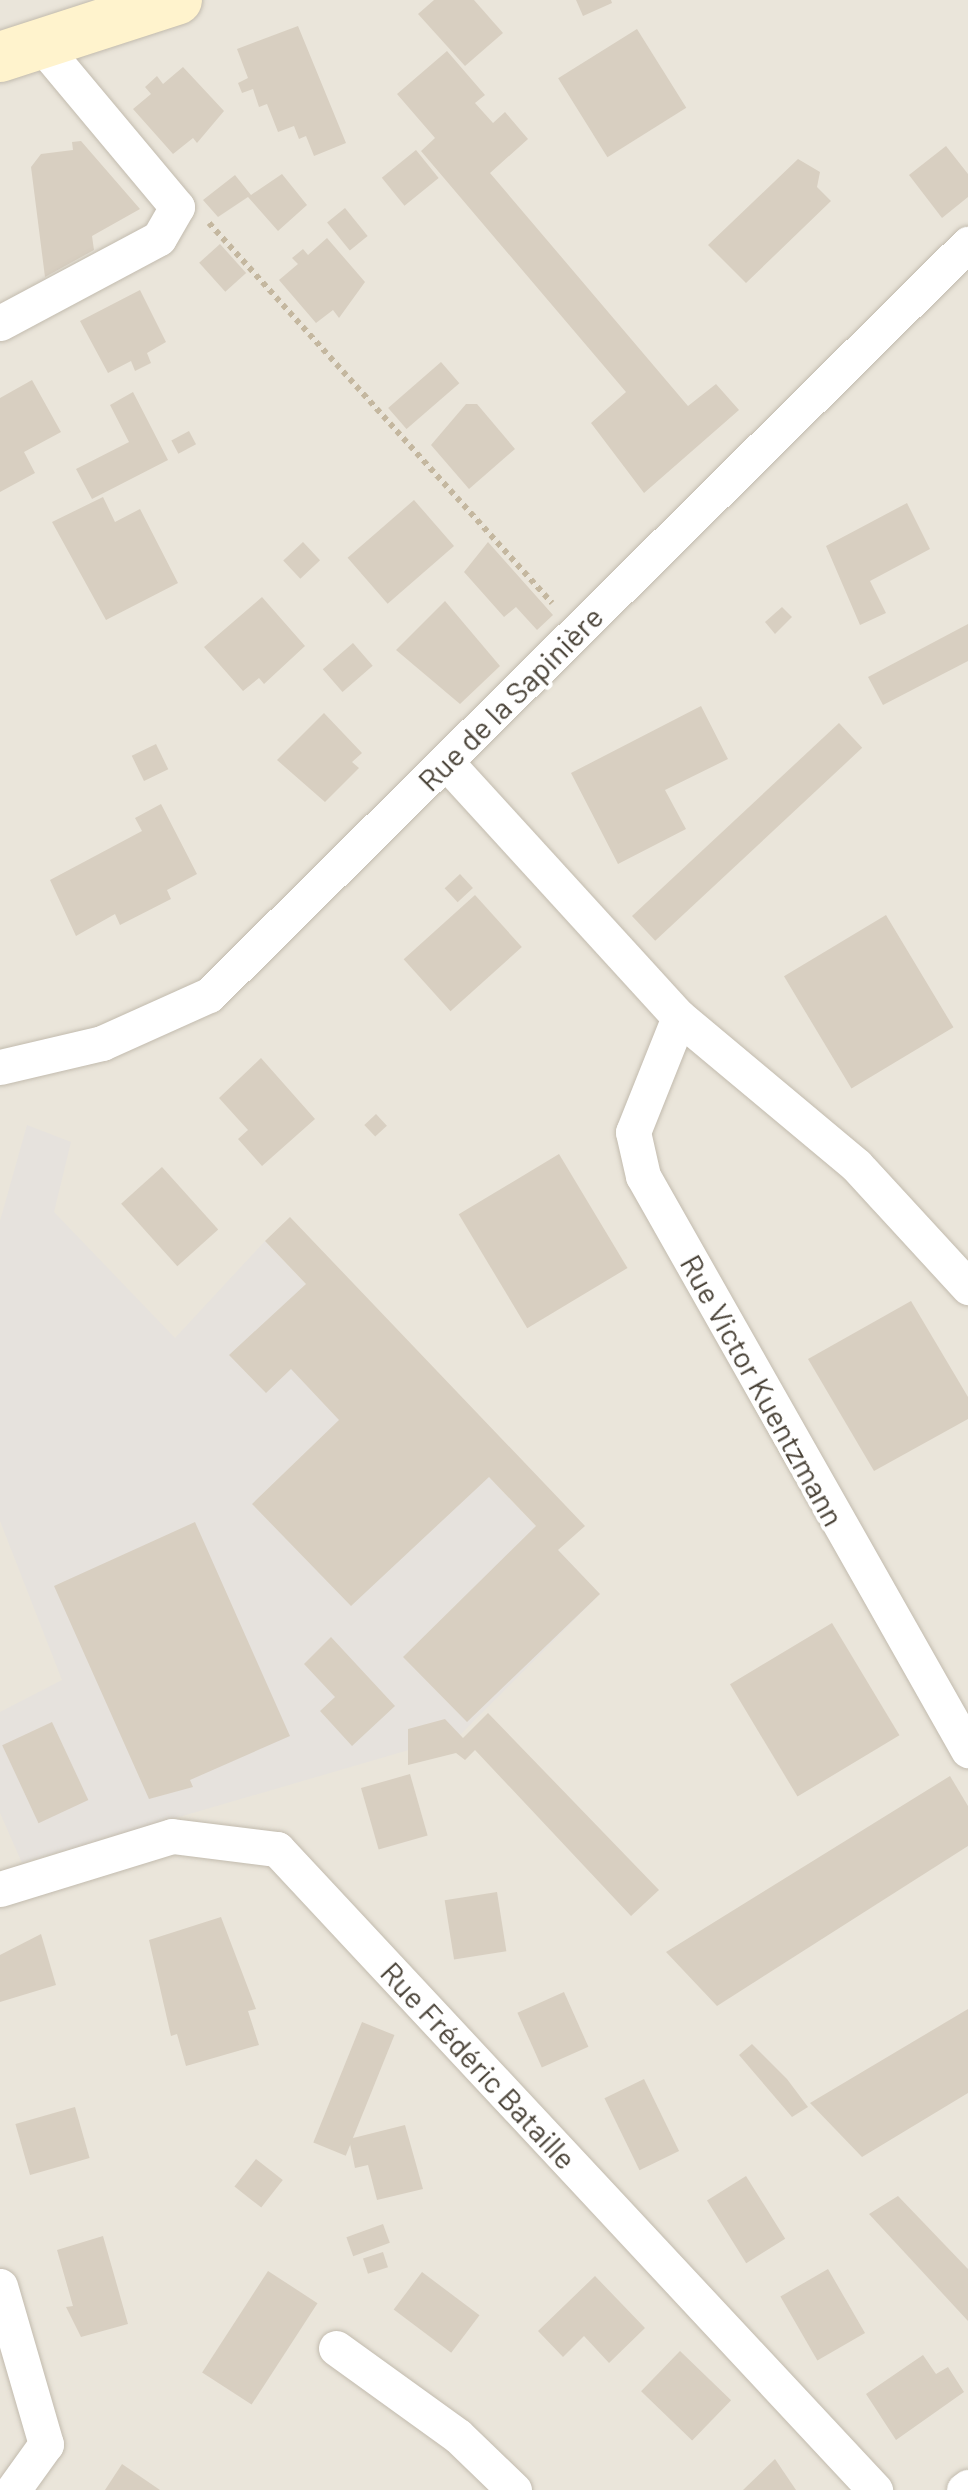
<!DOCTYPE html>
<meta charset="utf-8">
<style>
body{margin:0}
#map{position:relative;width:968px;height:2490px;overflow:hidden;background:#f6f3ec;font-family:Barlow,sans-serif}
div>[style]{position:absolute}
.residential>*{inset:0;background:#eae5da;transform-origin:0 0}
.industrial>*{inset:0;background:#e6e2dd}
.building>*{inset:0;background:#d8cfc1;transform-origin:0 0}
.path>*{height:6px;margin-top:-3px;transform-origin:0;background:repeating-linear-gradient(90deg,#c4b79f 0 5px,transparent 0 10px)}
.roads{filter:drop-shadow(0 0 2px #c2bbae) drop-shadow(0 0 2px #c2bbae)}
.street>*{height:35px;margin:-17.5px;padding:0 17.5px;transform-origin:17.5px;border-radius:17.5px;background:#fff}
.secondary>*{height:50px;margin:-25px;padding:0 25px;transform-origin:25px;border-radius:25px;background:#fff3cd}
span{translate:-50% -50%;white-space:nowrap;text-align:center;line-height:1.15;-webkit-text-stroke:8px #fff;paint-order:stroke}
.street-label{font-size:30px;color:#4b4439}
</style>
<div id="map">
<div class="residential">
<i style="left:0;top:0;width:968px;height:2490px"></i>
</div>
<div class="industrial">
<i style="clip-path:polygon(27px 1125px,71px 1142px,54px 1212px,175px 1338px,265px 1241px,600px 1594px,460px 1735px,22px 1863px,0 1813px,0 1712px,62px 1680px,0 1521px,0 1221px)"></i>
</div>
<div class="building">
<i style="clip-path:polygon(434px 0,474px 0,503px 33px,465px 66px,418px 14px)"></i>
<i style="clip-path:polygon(576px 0,611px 0,612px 3px,583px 16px)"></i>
<i style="clip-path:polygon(298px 26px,346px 143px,314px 156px,306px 136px,299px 139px,294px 126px,278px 132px,267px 104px,259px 107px,253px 89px,242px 93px,238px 83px,248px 78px,237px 49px)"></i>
<i style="left:637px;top:29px;width:93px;height:93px;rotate:58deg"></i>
<i style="clip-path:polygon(447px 51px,485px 95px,475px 103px,493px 123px,505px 112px,528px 139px,490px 173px,688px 406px,716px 384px,739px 410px,644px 493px,591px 423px,626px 392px,421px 151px,435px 138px,397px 94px)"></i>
<i style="clip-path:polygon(183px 67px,224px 111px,197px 143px,193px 138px,173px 154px,133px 109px,151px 94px,145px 87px,157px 76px,163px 84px)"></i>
<i style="clip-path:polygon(81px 141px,140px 209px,92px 236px,94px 250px,45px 277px,31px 167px,41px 154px,73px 150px,72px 142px)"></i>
<i style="clip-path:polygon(946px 146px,968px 174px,968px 197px,942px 218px,909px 175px)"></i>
<i style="left:416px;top:150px;width:36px;height:44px;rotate:51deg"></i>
<i style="clip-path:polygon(798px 159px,820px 172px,817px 187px,831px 201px,746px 283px,708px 245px)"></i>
<i style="clip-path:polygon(282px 174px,307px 205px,278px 231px,248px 197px,218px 217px,203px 200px,235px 175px,251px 195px)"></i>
<i style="left:345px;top:208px;width:36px;height:23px;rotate:51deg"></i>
<i style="clip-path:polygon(327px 238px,365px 282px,339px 318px,333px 310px,316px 323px,279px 280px,298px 264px,292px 258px,303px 249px,308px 255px)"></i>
<i style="left:220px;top:244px;width:39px;height:28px;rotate:48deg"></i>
<i style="clip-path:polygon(140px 290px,166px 342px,147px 353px,151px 363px,135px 371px,131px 361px,108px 373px,80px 321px)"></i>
<i style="left:441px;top:362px;width:28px;height:70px;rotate:49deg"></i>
<i style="clip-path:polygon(32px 380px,61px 432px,24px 452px,35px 473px,0 492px,0 398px)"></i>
<i style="clip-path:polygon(133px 392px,168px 460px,92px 499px,76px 469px,129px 442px,110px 405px)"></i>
<i style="clip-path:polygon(466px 404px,477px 404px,515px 449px,469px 489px,431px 445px)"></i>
<i style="left:189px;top:431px;width:15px;height:20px;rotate:62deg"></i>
<i style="clip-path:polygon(103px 497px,115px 522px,140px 509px,178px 583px,106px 620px,52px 522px)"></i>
<i style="left:414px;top:500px;width:61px;height:88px;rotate:49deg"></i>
<i style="clip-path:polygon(907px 503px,930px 549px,870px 581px,886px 613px,860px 625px,826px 546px)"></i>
<i style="left:303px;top:542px;width:25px;height:27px;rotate:47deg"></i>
<i style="clip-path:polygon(488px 542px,553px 615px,537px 630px,516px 607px,504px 617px,464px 572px)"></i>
<i style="clip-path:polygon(262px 597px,305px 646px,264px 684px,259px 678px,243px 691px,204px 647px)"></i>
<i style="clip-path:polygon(445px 601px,500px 666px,460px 704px,396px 650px)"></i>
<i style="clip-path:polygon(782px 607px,792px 617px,775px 634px,765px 622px)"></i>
<i style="clip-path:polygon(968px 624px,968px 661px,883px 705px,868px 677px)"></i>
<i style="left:353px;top:643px;width:30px;height:40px;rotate:49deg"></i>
<i style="clip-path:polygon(701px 706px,728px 759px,665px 790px,686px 829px,618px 864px,571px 773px)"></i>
<i style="clip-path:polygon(324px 713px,362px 753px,352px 762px,359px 768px,325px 802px,277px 760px)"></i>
<i style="left:839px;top:723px;width:34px;height:283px;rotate:47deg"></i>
<i style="left:156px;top:744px;width:28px;height:27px;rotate:64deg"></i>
<i style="clip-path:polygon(161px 804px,197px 874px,167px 890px,171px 899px,120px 925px,115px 914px,76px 936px,50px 880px,142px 831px,135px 818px)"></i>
<i style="left:460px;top:874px;width:19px;height:21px;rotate:47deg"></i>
<i style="left:475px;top:895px;width:70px;height:96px;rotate:48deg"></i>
<i style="left:886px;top:915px;width:131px;height:119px;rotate:59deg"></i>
<i style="clip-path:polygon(261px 1058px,315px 1119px,262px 1166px,238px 1139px,248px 1130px,219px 1098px)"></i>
<i style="left:376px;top:1114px;width:16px;height:16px;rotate:47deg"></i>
<i style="left:559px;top:1154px;width:133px;height:117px;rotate:59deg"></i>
<i style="left:162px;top:1167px;width:84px;height:55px;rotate:48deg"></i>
<i style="clip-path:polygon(290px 1217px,585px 1526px,558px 1550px,600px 1594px,467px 1722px,403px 1657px,536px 1526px,489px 1477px,351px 1606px,252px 1504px,339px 1420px,291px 1369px,266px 1393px,229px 1355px,306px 1284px,265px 1241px)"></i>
<i style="clip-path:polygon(911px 1301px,968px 1397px,968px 1419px,874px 1471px,808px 1359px)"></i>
<i style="clip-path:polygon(195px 1522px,290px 1736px,190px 1780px,193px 1787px,149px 1799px,54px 1586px)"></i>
<i style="left:832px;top:1623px;width:131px;height:119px;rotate:59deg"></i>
<i style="clip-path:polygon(331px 1637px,395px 1706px,352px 1746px,320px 1711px,335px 1697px,304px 1664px)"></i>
<i style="clip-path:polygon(488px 1713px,659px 1890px,631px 1916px,475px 1750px,465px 1760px,456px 1753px,408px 1765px,408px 1729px,445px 1719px,463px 1738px)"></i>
<i style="left:52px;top:1722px;width:86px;height:55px;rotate:65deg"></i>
<i style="left:410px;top:1774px;width:64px;height:51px;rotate:74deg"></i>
<i style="clip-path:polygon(950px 1776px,968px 1806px,968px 1846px,717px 2006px,666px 1952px)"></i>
<i style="left:497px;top:1892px;width:60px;height:53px;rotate:81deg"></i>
<i style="clip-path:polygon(221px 1917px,256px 2009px,248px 2011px,259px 2045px,186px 2066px,177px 2034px,171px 2036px,149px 1940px)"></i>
<i style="clip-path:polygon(41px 1934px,56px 1985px,0 2002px,0 1955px)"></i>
<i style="left:564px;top:1992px;width:60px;height:51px;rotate:66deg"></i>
<i style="clip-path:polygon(968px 2009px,968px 2093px,862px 2157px,810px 2103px)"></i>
<i style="left:362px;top:2022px;width:35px;height:130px;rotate:22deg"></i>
<i style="clip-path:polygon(752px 2044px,787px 2079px,808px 2107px,792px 2117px,739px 2055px)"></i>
<i style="left:644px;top:2079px;width:80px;height:44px;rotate:64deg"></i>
<i style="left:75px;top:2107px;width:53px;height:62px;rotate:74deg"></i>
<i style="clip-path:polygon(405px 2125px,423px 2189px,377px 2200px,368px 2165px,355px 2168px,349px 2139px)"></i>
<i style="left:256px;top:2159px;width:34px;height:35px;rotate:38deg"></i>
<i style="left:746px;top:2176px;width:74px;height:46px;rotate:58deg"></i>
<i style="clip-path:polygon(898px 2196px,968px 2269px,968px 2321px,869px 2214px)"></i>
<i style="left:383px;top:2224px;width:20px;height:39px;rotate:70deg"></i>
<i style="clip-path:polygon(103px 2236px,128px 2324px,81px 2337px,66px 2307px,73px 2306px,57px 2250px)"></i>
<i style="left:383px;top:2252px;width:16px;height:21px;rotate:72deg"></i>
<i style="left:828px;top:2269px;width:74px;height:55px;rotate:60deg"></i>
<i style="left:268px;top:2271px;width:59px;height:121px;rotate:33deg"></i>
<i style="left:422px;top:2272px;width:72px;height:47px;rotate:37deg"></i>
<i style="clip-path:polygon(595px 2276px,645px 2328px,609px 2363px,584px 2336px,563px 2357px,538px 2331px)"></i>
<i style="left:680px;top:2351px;width:71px;height:56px;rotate:44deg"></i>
<i style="clip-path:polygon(923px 2355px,936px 2374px,948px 2367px,964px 2392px,896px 2440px,866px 2394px)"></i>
<i style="clip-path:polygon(775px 2459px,796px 2490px,743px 2490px)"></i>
<i style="clip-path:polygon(122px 2464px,160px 2490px,105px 2490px)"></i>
</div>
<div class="path">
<i style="left:209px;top:223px;width:512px;rotate:47.93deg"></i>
</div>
<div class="roads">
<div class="street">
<i style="left:0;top:323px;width:180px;rotate:-28.1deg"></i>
<i style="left:159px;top:238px;width:36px;rotate:-60deg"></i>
<i style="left:177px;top:207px;width:214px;rotate:-129.9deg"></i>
<i style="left:446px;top:762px;width:345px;rotate:47.6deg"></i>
<i style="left:679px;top:1017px;width:231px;rotate:39.9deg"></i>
<i style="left:856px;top:1165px;width:166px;rotate:47.4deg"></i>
<i style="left:679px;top:1017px;width:124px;rotate:111.8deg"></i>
<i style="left:633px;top:1132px;width:45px;rotate:77.2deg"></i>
<i style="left:643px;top:1176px;width:660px;rotate:60.48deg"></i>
<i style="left:0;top:1067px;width:105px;rotate:-13.2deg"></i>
<i style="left:102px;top:1043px;width:117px;rotate:-24.2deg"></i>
<i style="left:209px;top:995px;width:1068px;rotate:-44.7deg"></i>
<i style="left:0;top:1889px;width:180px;rotate:-17.1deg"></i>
<i style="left:172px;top:1836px;width:106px;rotate:7.1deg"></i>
<i style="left:277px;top:1849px;width:877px;rotate:46.99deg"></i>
<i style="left:0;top:2286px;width:165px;rotate:73.8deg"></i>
<i style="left:46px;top:2444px;width:57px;rotate:125.7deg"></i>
<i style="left:336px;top:2348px;width:150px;rotate:35.8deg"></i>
<i style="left:458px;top:2436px;width:78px;rotate:44deg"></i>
<i style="left:964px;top:2490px;width:5px;rotate:-37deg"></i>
</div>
<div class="secondary">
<i style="left:0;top:57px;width:186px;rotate:-17.9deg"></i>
</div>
</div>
<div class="street-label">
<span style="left:510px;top:698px;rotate:-45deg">Rue de la Sapinière</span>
<span style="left:763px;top:1390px;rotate:61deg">Rue Victor Kuentzmann</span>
<span style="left:479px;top:2065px;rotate:47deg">Rue Frédéric Bataille</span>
</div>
</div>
